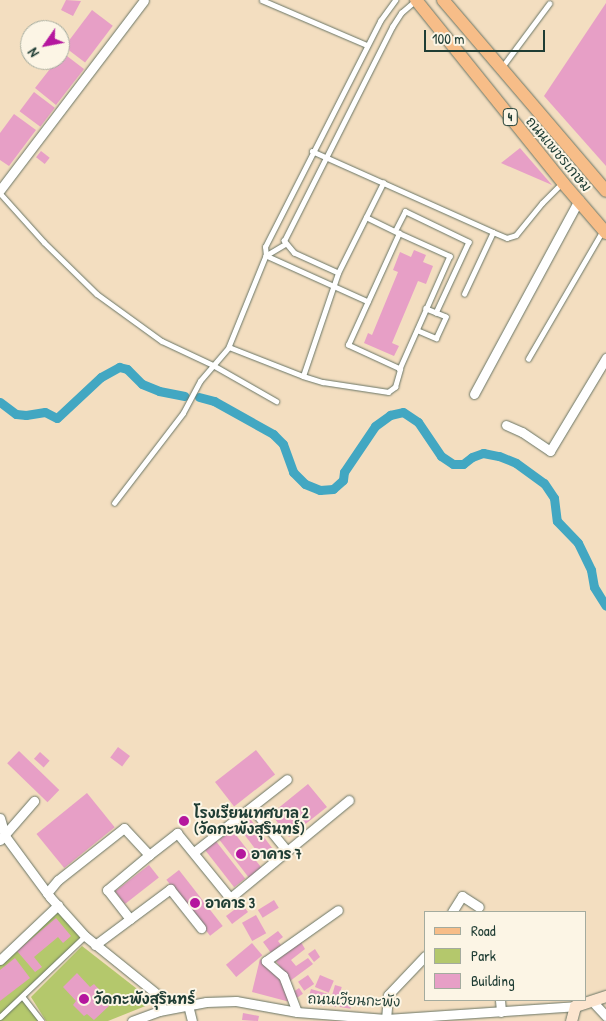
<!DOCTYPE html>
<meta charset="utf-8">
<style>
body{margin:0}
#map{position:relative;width:606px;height:1021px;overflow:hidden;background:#f3dec0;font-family:"Patrick Hand","Playpen Sans Thai",sans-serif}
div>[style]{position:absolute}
.green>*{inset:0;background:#b4c86c}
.canal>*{height:9px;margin:-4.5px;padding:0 4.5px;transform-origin:4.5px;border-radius:4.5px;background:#42a7c2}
.building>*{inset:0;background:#e79fc6;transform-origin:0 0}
.roads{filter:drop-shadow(0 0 1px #697565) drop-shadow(0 0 1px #697565)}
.lane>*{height:4.5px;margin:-2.25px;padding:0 2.25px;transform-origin:2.25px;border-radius:2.25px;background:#fff}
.street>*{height:9px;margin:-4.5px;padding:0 4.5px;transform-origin:4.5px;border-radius:4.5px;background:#fff}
.secondary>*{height:11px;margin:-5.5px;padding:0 5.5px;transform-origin:5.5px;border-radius:5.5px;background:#fce5cf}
.primary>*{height:12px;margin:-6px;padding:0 6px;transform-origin:6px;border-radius:6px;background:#f7bd88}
.dots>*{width:14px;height:14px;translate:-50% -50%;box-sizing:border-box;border:2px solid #fcf5e5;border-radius:50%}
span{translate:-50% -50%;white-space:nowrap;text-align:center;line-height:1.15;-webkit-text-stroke:4px #fcf5e5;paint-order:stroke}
.shield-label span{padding:1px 4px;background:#fcf5e5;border:1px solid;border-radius:4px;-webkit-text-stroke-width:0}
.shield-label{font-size:12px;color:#1f3d34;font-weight:700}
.street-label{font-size:14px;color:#1f3d34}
.poi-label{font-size:14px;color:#1f3d34;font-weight:700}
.left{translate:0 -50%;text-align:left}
.legend{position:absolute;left:424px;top:911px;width:162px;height:90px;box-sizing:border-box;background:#fcf5e5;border:1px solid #a4ab9e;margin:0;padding:6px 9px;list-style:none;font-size:15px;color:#1f3d34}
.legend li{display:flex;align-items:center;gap:10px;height:25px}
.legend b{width:25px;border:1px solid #a4ab9e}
.north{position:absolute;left:20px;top:20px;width:50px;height:50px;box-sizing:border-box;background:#fcf5e5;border:1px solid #a4ab9e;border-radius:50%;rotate:237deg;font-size:14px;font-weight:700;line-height:20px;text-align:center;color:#1f3d34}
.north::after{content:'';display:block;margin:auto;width:18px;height:22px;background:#b5179e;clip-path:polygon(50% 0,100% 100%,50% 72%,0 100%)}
.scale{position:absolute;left:424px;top:30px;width:121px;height:22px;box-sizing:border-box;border:2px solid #1f3d34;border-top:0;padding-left:6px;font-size:15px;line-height:18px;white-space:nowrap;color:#1f3d34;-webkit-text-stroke:4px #fcf5e5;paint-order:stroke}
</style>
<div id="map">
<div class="green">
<i style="clip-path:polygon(58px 905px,85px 936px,24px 997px,42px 1021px,0 1021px,0 960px)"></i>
<i style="clip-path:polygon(82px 946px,150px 999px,148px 1005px,108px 1021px,46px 1021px,31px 997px)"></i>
</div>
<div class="canal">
<i style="left:199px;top:397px;width:16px;rotate:15deg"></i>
<i style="left:214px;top:401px;width:68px;rotate:29.2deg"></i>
<i style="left:273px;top:434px;width:14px;rotate:45deg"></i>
<i style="left:283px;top:444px;width:30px;rotate:70deg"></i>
<i style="left:293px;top:472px;width:17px;rotate:45deg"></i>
<i style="left:305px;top:484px;width:16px;rotate:22deg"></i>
<i style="left:320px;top:490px;width:13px;rotate:-4deg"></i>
<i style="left:333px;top:489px;width:13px;rotate:-42deg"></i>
<i style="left:343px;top:480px;width:8px;rotate:-83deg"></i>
<i style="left:344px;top:472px;width:55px;rotate:-56deg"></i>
<i style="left:375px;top:426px;width:19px;rotate:-36deg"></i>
<i style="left:390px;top:415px;width:13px;rotate:-13deg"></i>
<i style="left:403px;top:412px;width:18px;rotate:34deg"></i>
<i style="left:418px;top:422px;width:41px;rotate:55.9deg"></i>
<i style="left:441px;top:456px;width:14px;rotate:34deg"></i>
<i style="left:453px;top:464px;width:10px"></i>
<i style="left:463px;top:464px;width:11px;rotate:-38deg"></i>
<i style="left:472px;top:457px;width:12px;rotate:-20deg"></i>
<i style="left:483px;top:453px;width:16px;rotate:11deg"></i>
<i style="left:499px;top:456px;width:18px;rotate:22deg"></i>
<i style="left:516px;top:463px;width:34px;rotate:36deg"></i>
<i style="left:544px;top:483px;width:18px;rotate:56deg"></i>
<i style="left:554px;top:498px;width:23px;rotate:83deg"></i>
<i style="left:557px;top:521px;width:30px;rotate:46deg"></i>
<i style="left:578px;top:543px;width:30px;rotate:64deg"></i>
<i style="left:591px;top:570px;width:17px;rotate:80deg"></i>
<i style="left:594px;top:587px;width:22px;rotate:58deg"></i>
<i style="left:0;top:402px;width:20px;rotate:37deg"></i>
<i style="left:16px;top:414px;width:10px;rotate:6deg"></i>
<i style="left:26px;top:415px;width:19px;rotate:-9deg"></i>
<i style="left:45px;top:412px;width:13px;rotate:27deg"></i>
<i style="left:57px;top:418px;width:60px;rotate:-43deg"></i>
<i style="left:101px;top:377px;width:21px;rotate:-29deg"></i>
<i style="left:119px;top:367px;width:8px;rotate:14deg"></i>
<i style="left:127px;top:369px;width:21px;rotate:45deg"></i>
<i style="left:142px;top:384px;width:18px;rotate:22deg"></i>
<i style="left:159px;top:391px;width:26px;rotate:11deg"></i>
</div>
<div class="building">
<i style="clip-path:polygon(66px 0,81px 1px,73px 16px,61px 10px)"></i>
<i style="clip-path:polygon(606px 3px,606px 166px,544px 96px)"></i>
<i style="left:92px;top:10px;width:26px;height:46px;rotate:37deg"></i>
<i style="clip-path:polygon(63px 53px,84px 69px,56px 105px,35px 88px,57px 60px,60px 60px)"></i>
<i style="left:34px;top:92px;width:26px;height:24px;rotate:37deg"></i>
<i style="clip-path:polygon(14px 114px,36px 130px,9px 166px,0 160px,0 133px)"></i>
<i style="clip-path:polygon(520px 148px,552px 185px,501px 163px)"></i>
<i style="left:41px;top:151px;width:11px;height:8px;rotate:38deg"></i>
<i style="clip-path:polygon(414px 250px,426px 255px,423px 262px,433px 266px,426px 284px,418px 281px,392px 343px,399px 346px,394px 356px,364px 343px,368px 333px,372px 335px,398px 272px,393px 270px,400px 252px,411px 257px)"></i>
<i style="left:118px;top:747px;width:15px;height:13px;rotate:37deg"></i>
<i style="left:256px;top:750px;width:31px;height:52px;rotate:52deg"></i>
<i style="left:19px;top:751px;width:56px;height:17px;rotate:44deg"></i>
<i style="left:40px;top:752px;width:13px;height:9px;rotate:42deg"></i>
<i style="clip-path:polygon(308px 784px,327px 807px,289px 837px,281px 828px,279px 830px,275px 825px,278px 823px,271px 814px)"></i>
<i style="left:87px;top:793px;width:44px;height:65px;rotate:51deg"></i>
<i style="left:248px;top:816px;width:45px;height:14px;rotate:53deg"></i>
<i style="left:232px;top:830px;width:48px;height:16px;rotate:52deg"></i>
<i style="left:215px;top:840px;width:49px;height:14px;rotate:52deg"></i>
<i style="left:149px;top:865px;width:16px;height:43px;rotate:52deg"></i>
<i style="left:179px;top:870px;width:71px;height:16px;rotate:52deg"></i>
<i style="left:274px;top:900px;width:9px;height:19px;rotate:58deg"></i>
<i style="left:242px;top:904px;width:10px;height:20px;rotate:53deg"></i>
<i style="left:256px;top:915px;width:21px;height:16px;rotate:61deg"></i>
<i style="clip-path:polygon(56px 918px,71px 936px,63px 943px,58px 937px,34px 957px,42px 967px,35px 972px,17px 951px)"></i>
<i style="clip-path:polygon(278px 931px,283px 937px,278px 941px,281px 945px,271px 953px,263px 942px)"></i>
<i style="clip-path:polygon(301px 942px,305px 949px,291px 960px,296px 966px,308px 958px,313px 964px,290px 981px,276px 961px)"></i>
<i style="left:252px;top:943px;width:16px;height:34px;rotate:50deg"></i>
<i style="clip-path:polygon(315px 949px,320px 957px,314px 962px,308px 954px)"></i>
<i style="clip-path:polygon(15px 958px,30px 978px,0 1001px,0 970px)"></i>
<i style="clip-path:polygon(260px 959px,280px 979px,290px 1002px,252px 992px)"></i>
<i style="clip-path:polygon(77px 973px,90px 987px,94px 984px,106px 997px,103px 1000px,109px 1006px,94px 1020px,87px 1014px,84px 1016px,73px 1005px,76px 1001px,63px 987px)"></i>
<i style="left:308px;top:975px;width:11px;height:12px;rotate:56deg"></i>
<i style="left:320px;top:975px;width:15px;height:13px;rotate:23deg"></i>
<i style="left:335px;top:985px;width:7px;height:21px;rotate:16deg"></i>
<i style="left:299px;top:988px;width:7px;height:7px;rotate:56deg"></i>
<i style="left:311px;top:989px;width:18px;height:13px;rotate:16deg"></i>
<i style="left:341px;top:999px;width:11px;height:8px;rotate:10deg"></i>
<i style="clip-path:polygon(243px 1013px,259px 1016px,258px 1021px,242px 1020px)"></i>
</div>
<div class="roads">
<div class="lane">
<i style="left:262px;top:0;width:114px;rotate:23.2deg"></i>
<i style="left:502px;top:67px;width:79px;rotate:-53.3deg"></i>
<i style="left:312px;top:151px;width:198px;rotate:24.1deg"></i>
<i style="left:0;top:193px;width:66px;rotate:48.1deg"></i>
<i style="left:44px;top:242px;width:74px;rotate:44.5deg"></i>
<i style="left:97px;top:294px;width:80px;rotate:35.9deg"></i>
<i style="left:162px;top:341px;width:56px;rotate:25.2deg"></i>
<i style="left:213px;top:365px;width:73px;rotate:29.7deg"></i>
<i style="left:366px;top:217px;width:37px;rotate:26deg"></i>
<i style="left:399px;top:233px;width:56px;rotate:24.3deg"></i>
<i style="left:450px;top:256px;width:124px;rotate:113.9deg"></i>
<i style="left:400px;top:369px;width:57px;rotate:-155.2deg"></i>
<i style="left:348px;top:345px;width:123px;rotate:-65.5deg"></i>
<i style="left:395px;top:231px;width:22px;rotate:-63deg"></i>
<i style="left:405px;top:211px;width:71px;rotate:25.8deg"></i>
<i style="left:469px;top:242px;width:78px;rotate:114.9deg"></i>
<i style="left:286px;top:244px;width:23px;rotate:149deg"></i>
<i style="left:266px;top:256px;width:98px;rotate:112.1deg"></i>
<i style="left:229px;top:347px;width:79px;rotate:21.4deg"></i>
<i style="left:303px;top:376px;width:21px;rotate:17deg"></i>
<i style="left:323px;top:382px;width:66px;rotate:8.7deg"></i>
<i style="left:388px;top:392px;width:9px;rotate:-36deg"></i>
<i style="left:395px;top:387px;width:19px;rotate:-74deg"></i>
<i style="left:338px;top:273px;width:48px;rotate:-155.6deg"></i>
<i style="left:294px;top:253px;width:16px;rotate:-130deg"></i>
<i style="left:284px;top:241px;width:240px;rotate:-63.2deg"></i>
<i style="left:392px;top:27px;width:17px;rotate:-57deg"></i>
<i style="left:401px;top:13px;width:18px;rotate:-41deg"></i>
<i style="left:464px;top:294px;width:68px;rotate:-64.9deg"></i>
<i style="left:493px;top:232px;width:15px;rotate:23deg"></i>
<i style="left:507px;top:238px;width:9px;rotate:-18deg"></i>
<i style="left:516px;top:235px;width:41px;rotate:-50.9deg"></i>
<i style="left:542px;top:203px;width:28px;rotate:-45deg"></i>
<i style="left:368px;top:302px;width:112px;rotate:-155.7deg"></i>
<i style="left:266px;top:256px;width:9px;rotate:-96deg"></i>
<i style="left:265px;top:247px;width:254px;rotate:-63deg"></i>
<i style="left:380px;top:21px;width:26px;rotate:-54deg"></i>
<i style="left:417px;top:330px;width:21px;rotate:23deg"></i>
<i style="left:436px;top:338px;width:23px;rotate:-65deg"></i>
<i style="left:446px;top:317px;width:22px;rotate:-158deg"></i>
<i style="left:528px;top:359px;width:149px;rotate:-59.8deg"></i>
<i style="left:303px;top:376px;width:109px;rotate:-71.2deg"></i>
<i style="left:338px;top:273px;width:101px;rotate:-63.4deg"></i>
<i style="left:114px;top:503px;width:113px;rotate:-52.5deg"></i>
<i style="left:183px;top:413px;width:36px;rotate:-62deg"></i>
<i style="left:200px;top:381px;width:45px;rotate:-49.5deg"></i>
<i style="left:23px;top:997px;width:31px;rotate:52deg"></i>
<i style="left:0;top:1017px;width:117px;rotate:-43.6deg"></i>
</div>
<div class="street">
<i style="left:0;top:190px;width:238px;rotate:-52.8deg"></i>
<i style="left:474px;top:394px;width:221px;rotate:-61.6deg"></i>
<i style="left:506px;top:425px;width:17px;rotate:24deg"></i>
<i style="left:522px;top:432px;width:34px;rotate:34deg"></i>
<i style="left:550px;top:451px;width:109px;rotate:-58.9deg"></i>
<i style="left:252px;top:808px;width:55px;rotate:50.9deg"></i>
<i style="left:0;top:818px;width:19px;rotate:74deg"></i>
<i style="left:5px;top:836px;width:76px;rotate:53.6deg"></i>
<i style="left:50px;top:897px;width:52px;rotate:48.1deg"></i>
<i style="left:85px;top:936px;width:92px;rotate:38.9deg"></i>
<i style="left:157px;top:994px;width:17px;rotate:69deg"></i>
<i style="left:0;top:840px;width:52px;rotate:-48.9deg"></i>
<i style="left:194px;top:852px;width:118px;rotate:-38.1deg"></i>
<i style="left:47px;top:893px;width:17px;rotate:-50deg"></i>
<i style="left:58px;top:880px;width:84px;rotate:-38.2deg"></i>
<i style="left:124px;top:828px;width:37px;rotate:47deg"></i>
<i style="left:149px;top:855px;width:36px;rotate:-38deg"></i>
<i style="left:177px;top:833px;width:84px;rotate:50.8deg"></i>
<i style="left:230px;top:898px;width:154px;rotate:-39.5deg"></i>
<i style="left:452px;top:912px;width:19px;rotate:-58deg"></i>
<i style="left:462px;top:896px;width:20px;rotate:33deg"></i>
<i style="left:130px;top:919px;width:37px;rotate:-128deg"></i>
<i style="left:107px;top:890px;width:55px;rotate:-39.8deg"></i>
<i style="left:95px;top:945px;width:94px;rotate:-36.7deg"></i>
<i style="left:170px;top:889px;width:50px;rotate:51.5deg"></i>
<i style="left:0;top:960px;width:80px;rotate:-43.5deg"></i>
<i style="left:500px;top:1000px;width:12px;rotate:85deg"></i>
<i style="left:592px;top:1001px;width:21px;rotate:47deg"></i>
<i style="left:188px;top:1005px;width:16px;rotate:76deg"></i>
<i style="left:297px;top:1012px;width:39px;rotate:-111deg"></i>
<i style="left:283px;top:976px;width:23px;rotate:-139deg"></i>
<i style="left:266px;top:961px;width:88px;rotate:-35.3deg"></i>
<i style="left:386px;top:1019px;width:24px;rotate:-85deg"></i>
<i style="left:388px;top:995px;width:54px;rotate:-46.5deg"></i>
<i style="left:132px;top:1021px;width:29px;rotate:-20deg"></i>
<i style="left:159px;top:1011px;width:48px;rotate:-10.8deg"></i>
<i style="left:206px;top:1002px;width:30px;rotate:-2deg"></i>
<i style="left:236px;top:1001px;width:62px;rotate:10.2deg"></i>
<i style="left:297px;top:1012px;width:89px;rotate:4.5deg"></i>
<i style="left:386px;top:1019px;width:189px;rotate:-3.9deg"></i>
</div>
<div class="secondary">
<i style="left:571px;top:1021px;width:16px;rotate:-75deg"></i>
<i style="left:575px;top:1006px;width:33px;rotate:-18deg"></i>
</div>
<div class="primary">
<i style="left:416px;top:0;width:235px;rotate:51.2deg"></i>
<i style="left:563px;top:183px;width:66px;rotate:49.3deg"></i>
<i style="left:443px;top:0;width:251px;rotate:49.5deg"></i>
</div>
</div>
<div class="dots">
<i style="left:184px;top:821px;background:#b5179e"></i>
<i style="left:241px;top:854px;background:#b5179e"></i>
<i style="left:195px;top:903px;background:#b5179e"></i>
<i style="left:84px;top:999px;background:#b5179e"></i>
</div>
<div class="shield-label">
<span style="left:510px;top:117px">4</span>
</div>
<div class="street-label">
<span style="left:559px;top:154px;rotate:50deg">ถนนเพชรเกษม</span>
<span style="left:354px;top:1000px;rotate:2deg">ถนนเวียนกะพัง</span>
</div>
<div class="poi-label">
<span class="left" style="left:194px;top:821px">โรงเรียนเทศบาล 2<br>(วัดกะพังสุรินทร์)</span>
<span class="left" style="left:251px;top:854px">อาคาร 7</span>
<span class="left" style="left:205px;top:903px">อาคาร 3</span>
<span class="left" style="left:94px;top:999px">วัดกะพังสุรินทร์</span>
</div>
<ul class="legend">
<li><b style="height:6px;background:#f7bd88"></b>Road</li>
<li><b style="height:14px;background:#b4c86c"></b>Park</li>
<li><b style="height:14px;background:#e79fc6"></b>Building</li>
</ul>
<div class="north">N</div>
<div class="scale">100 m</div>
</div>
